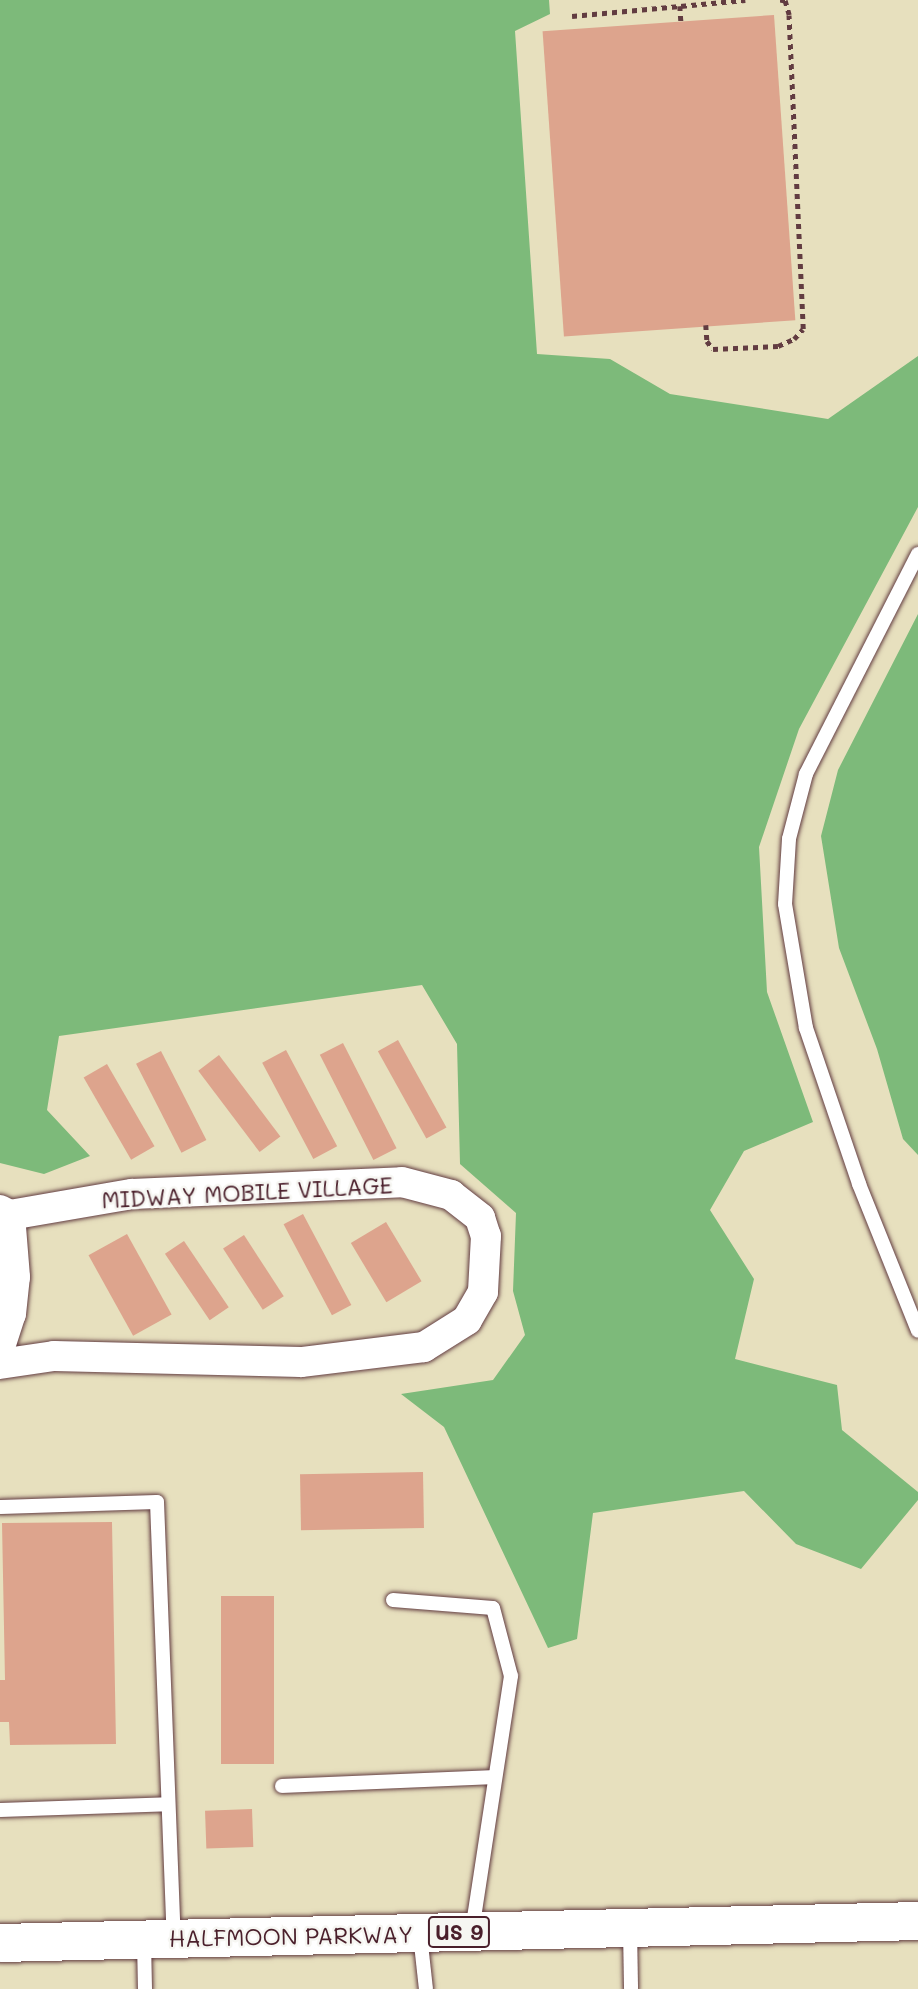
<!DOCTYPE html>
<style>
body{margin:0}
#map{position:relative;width:918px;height:1989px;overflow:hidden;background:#e7e0be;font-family:Mali,sans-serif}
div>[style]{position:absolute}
.forest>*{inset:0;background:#7dba7a}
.building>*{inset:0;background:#dda48d;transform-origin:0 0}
.path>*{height:4.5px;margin-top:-2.25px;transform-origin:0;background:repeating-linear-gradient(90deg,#623c41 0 5px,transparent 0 10px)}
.roads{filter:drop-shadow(0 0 2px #623c41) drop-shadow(0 0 2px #623c41)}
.service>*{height:14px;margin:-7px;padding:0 7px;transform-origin:7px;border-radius:7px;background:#fff}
.minor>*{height:30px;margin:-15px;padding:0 15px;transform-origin:15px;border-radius:15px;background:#fff}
.primary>*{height:38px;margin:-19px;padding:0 19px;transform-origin:19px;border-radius:19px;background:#fff}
span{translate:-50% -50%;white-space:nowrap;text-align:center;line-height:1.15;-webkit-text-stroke:5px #f6f6f2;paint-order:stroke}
.shield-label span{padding:2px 5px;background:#f6f6f2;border:2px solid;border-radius:5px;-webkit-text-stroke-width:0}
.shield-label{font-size:21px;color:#4a1f2b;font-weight:700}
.street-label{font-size:23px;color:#4a1f2b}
</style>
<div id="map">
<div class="forest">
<i style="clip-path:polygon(0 0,549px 0,550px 14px,515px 31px,537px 354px,610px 359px,670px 394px,828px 419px,918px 356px,918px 507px,799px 729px,759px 847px,767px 992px,813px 1122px,744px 1151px,710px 1210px,754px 1279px,735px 1359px,837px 1385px,842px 1430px,918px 1492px,918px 1500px,861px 1569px,796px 1544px,744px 1491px,593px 1513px,577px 1639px,548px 1648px,444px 1427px,401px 1394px,493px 1380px,525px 1335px,513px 1291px,516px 1213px,460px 1164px,457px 1044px,422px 985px,59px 1036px,47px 1110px,90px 1156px,44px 1174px,0 1163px)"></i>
<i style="clip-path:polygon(918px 614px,918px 1155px,903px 1139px,877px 1049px,839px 948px,821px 836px,838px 770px)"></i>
</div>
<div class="building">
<i style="left:774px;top:15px;width:306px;height:232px;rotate:86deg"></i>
<i style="left:398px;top:1040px;width:100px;height:23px;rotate:61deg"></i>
<i style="left:343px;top:1043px;width:118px;height:26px;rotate:63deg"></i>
<i style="left:286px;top:1050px;width:109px;height:27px;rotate:62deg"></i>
<i style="left:161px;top:1051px;width:100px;height:28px;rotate:63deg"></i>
<i style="left:219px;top:1055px;width:102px;height:26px;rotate:53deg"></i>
<i style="left:107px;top:1064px;width:95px;height:27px;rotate:60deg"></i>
<i style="left:303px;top:1214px;width:103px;height:22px;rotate:62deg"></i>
<i style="left:386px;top:1222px;width:69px;height:41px;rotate:59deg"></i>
<i style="left:127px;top:1234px;width:92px;height:44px;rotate:61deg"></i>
<i style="left:244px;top:1235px;width:73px;height:25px;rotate:57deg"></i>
<i style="left:184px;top:1241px;width:80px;height:23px;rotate:56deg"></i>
<i style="left:423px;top:1472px;width:56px;height:123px;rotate:89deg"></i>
<i style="clip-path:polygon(112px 1522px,116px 1744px,10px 1745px,9px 1722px,0 1722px,0 1680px,5px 1680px,2px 1523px)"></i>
<i style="left:221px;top:1596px;width:53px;height:168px"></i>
<i style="left:252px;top:1809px;width:38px;height:47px;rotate:88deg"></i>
</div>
<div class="path">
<i style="left:680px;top:6px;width:15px;rotate:86deg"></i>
<i style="left:572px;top:16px;width:174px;rotate:-5.3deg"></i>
<i style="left:706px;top:325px;width:16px;rotate:86deg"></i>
<i style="left:707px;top:341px;width:10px;rotate:53deg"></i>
<i style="left:713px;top:349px;width:65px;rotate:-2.6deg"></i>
<i style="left:778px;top:346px;width:17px;rotate:-24deg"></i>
<i style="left:794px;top:339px;width:13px;rotate:-48deg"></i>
<i style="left:803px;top:329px;width:314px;rotate:-92.6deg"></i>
<i style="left:789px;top:15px;width:15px;rotate:-106deg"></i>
<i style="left:785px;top:1px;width:5px;rotate:-169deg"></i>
</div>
<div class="roads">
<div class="service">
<i style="left:918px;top:554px;width:247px;rotate:117deg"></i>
<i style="left:806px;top:774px;width:67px;rotate:104.7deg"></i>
<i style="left:789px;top:839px;width:65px;rotate:93.5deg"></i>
<i style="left:785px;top:904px;width:126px;rotate:80.4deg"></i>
<i style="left:806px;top:1028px;width:165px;rotate:71.2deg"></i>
<i style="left:859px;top:1184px;width:158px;rotate:68.1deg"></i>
<i style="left:0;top:1507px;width:157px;rotate:-1.8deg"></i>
<i style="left:157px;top:1502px;width:435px;rotate:87.8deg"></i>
<i style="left:393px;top:1600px;width:100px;rotate:4.6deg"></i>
<i style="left:493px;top:1608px;width:70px;rotate:75.2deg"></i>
<i style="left:511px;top:1676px;width:257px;rotate:98.7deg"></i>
<i style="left:282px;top:1786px;width:213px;rotate:-2.4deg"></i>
<i style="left:0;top:1810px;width:168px;rotate:-2deg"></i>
<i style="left:630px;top:1929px;width:60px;rotate:89deg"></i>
<i style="left:420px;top:1935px;width:54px;rotate:83.7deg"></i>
<i style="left:144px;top:1941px;width:48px;rotate:88.8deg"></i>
</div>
<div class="minor">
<i style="left:0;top:1210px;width:11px;rotate:27deg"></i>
<i style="left:10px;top:1215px;width:124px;rotate:-9.8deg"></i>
<i style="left:132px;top:1194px;width:270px;rotate:-2.5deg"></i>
<i style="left:402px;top:1182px;width:51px;rotate:14.9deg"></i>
<i style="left:451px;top:1195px;width:37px;rotate:38deg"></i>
<i style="left:480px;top:1218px;width:19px;rotate:72deg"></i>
<i style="left:486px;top:1236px;width:56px;rotate:93.1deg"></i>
<i style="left:483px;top:1292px;width:32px;rotate:120deg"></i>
<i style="left:467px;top:1320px;width:51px;rotate:147.9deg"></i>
<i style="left:424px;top:1347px;width:124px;rotate:173deg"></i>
<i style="left:301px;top:1362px;width:247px;rotate:-178.6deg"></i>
<i style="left:54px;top:1356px;width:55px;rotate:171.6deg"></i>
<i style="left:0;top:1347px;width:35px;rotate:-72deg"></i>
<i style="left:11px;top:1314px;width:37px;rotate:-84deg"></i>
<i style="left:15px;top:1277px;width:62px;rotate:-94.6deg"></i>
</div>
<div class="primary">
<i style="left:0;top:1943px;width:918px;rotate:-1.37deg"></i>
</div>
</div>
<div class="shield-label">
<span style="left:459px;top:1932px">US 9</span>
</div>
<div class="street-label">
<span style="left:247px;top:1192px;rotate:-3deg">MIDWAY MOBILE VILLAGE</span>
<span style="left:291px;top:1936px;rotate:-1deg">HALFMOON PARKWAY</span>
</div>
</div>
